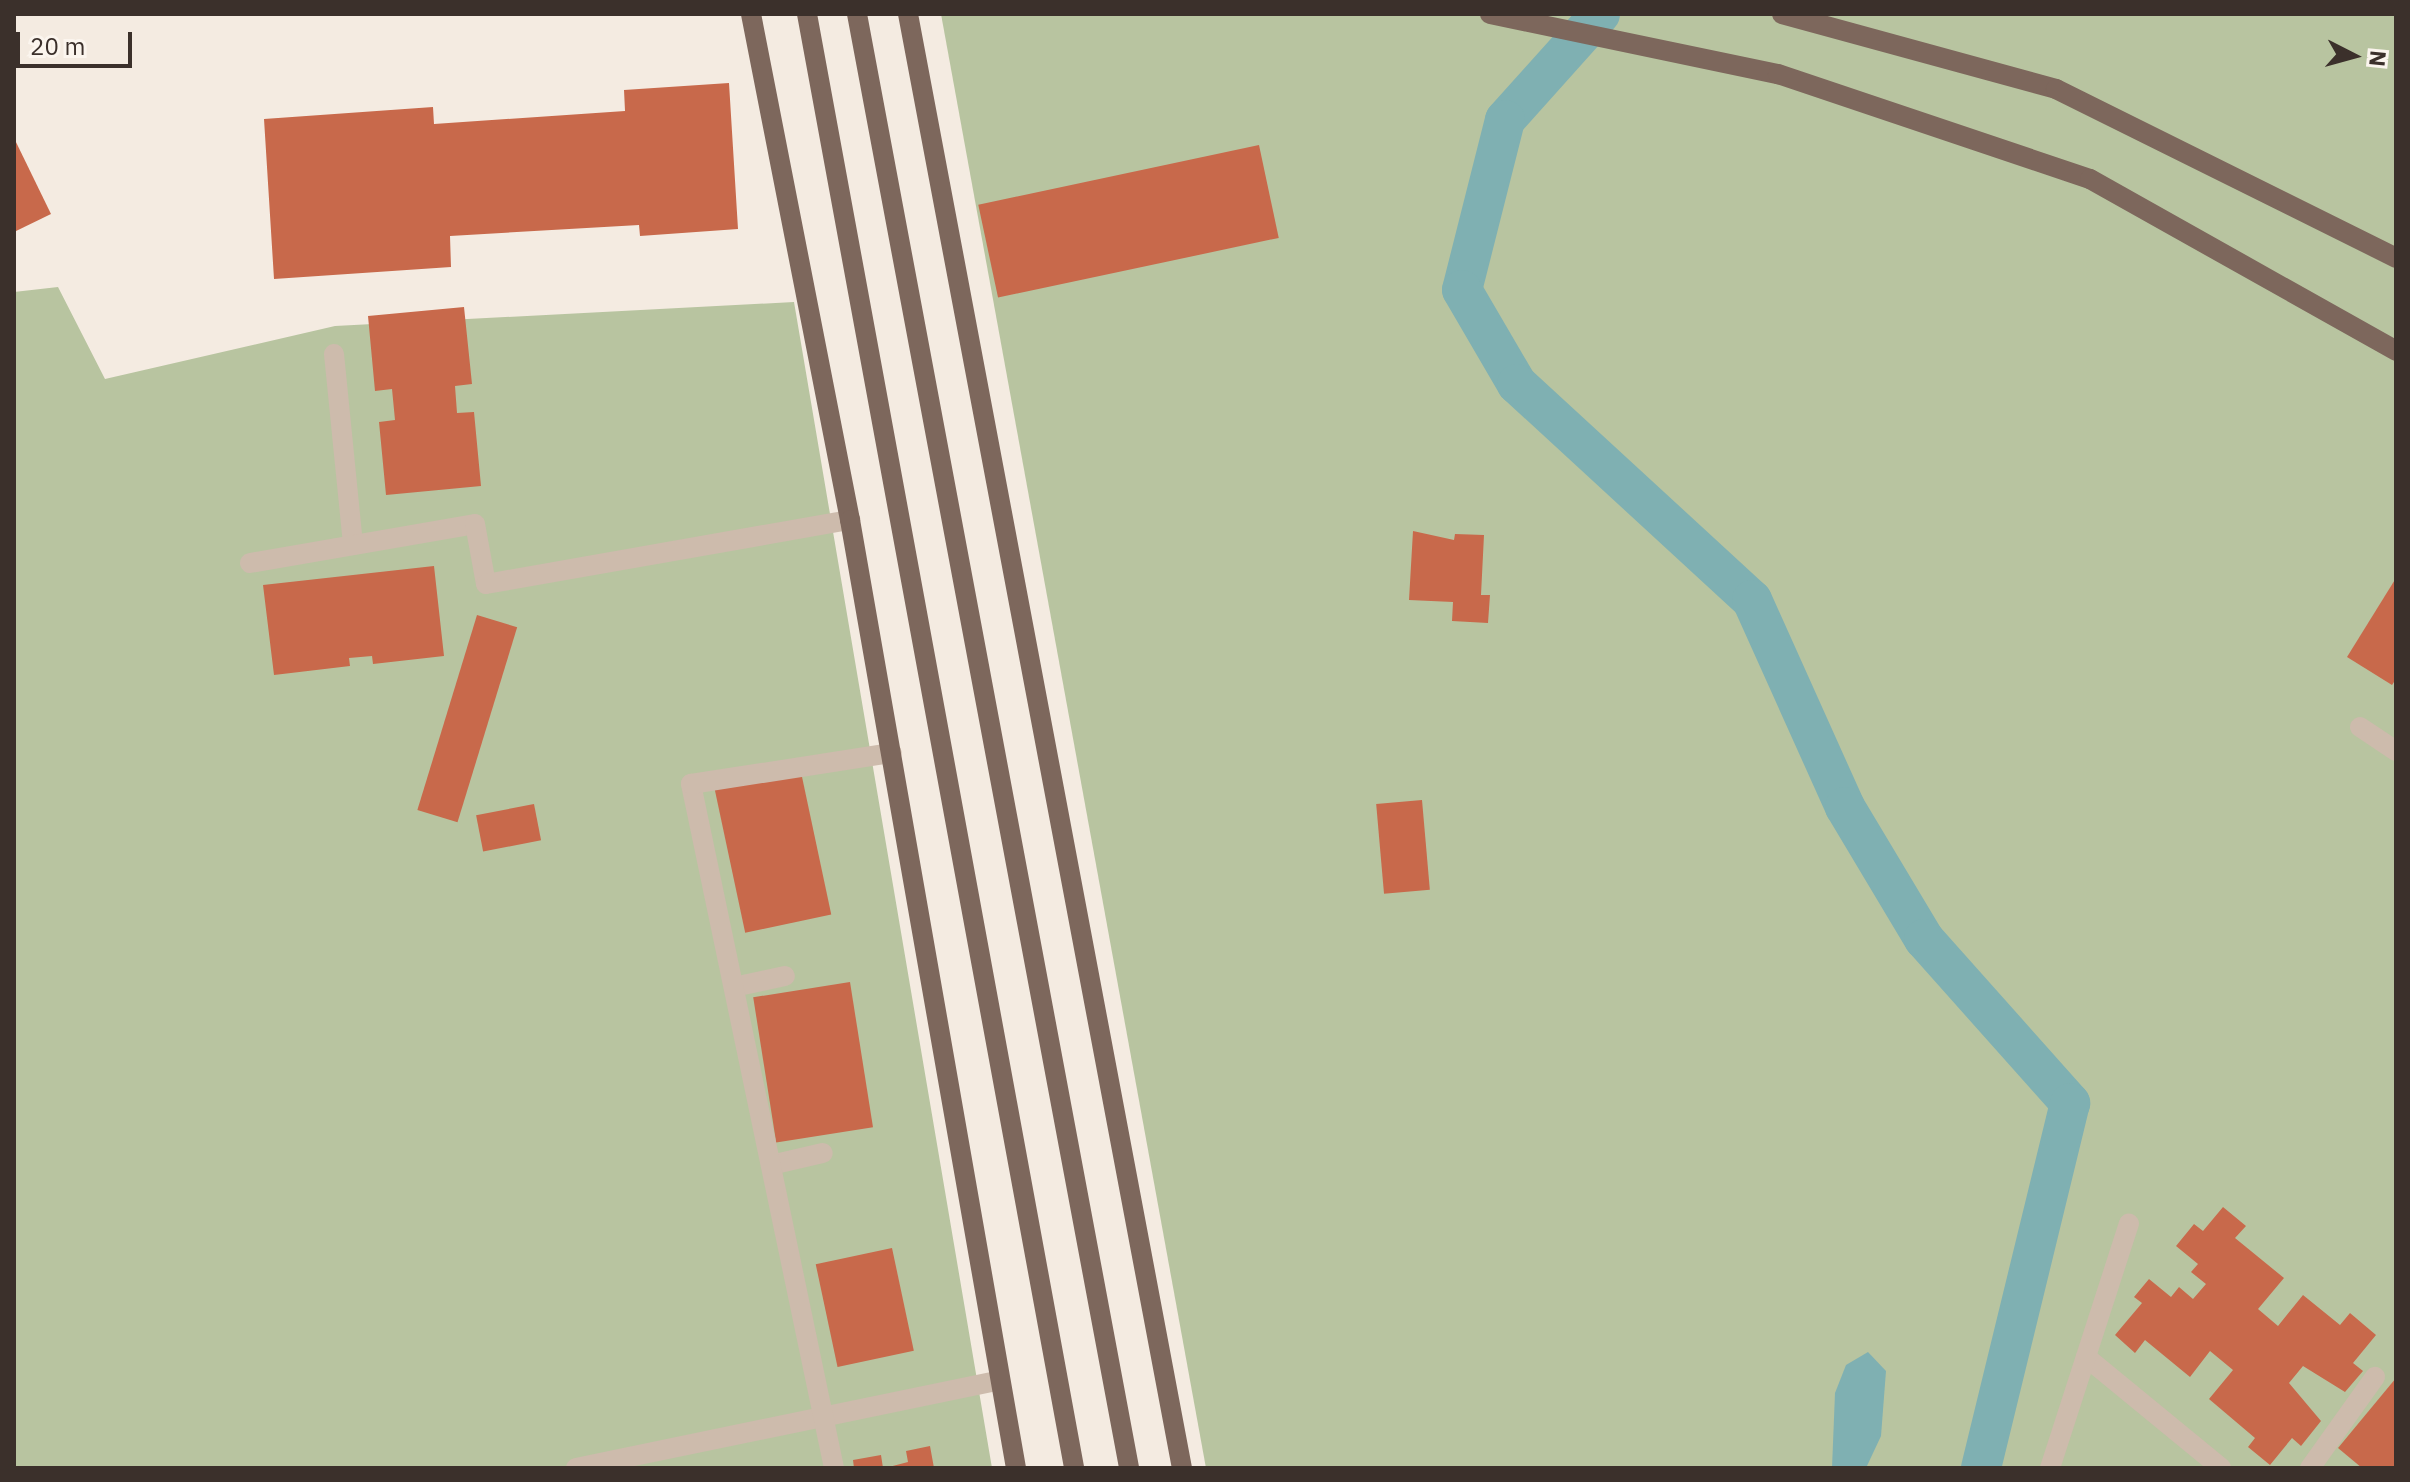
<!DOCTYPE html>
<style>
body{margin:0}
#map{position:relative;width:2410px;height:1482px;overflow:hidden;background:#f4ebe1;font-family:"IBM Plex Sans",sans-serif}
div>[style]{position:absolute}
.green>*{inset:0;background:#b8c4a0}
.water>*{inset:0;background:#7fb0b2}
.canal>*{height:40px;margin:-20px;padding:0 20px;transform-origin:20px;border-radius:20px;background:#7fb0b2}
.building>*{inset:0;background:#c8694b;transform-origin:0 0}
.minor>*{height:20px;margin:-10px;padding:0 10px;transform-origin:10px;border-radius:10px;background:#cdbbac}
.major>*{height:20px;margin:-10px;padding:0 10px;transform-origin:10px;border-radius:10px;background:#7d675c}
span{translate:-50% -50%;white-space:nowrap;text-align:center;line-height:1.15;-webkit-text-stroke:6px #fbf5ee;paint-order:stroke}
.frame{position:absolute;inset:0;border:16px solid #3b302b;pointer-events:none}
.north{position:absolute;left:2314px;top:16px;width:80px;height:80px;-webkit-text-stroke:6px #fbf5ee;paint-order:stroke;rotate:96deg;font-size:22px;font-weight:700;line-height:32px;text-align:center;color:#3b302b}
.north::after{content:'';display:block;margin:auto;width:28px;height:36px;background:#3b302b;clip-path:polygon(50% 0,100% 100%,50% 72%,0 100%)}
.scale{position:absolute;left:16px;top:32px;width:116px;height:36px;box-sizing:border-box;border:4px solid #3b302b;border-top:0;padding-left:10px;font-size:24px;line-height:28px;white-space:nowrap;color:#3b302b;-webkit-text-stroke:6px #fbf5ee;paint-order:stroke}
</style>
<div id="map">
<div class="green">
<i style="clip-path:polygon(941px 14px,2396px 14px,2396px 1468px,1206px 1468px)"></i>
<i style="clip-path:polygon(58px 287px,105px 379px,335px 326px,794px 302px,992px 1468px,14px 1468px,14px 292px)"></i>
</div>
<div class="water">
<i style="clip-path:polygon(1868px 1352px,1886px 1371px,1881px 1436px,1866px 1468px,1832px 1468px,1835px 1393px,1846px 1365px)"></i>
</div>
<div class="canal">
<i style="left:1600px;top:14px;width:142px;rotate:131.9deg"></i>
<i style="left:1505px;top:120px;width:175px;rotate:104.2deg"></i>
<i style="left:1462px;top:290px;width:109px;rotate:59.7deg"></i>
<i style="left:1517px;top:384px;width:319px;rotate:42.6deg"></i>
<i style="left:1752px;top:600px;width:227px;rotate:65.8deg"></i>
<i style="left:1845px;top:807px;width:154px;rotate:59.1deg"></i>
<i style="left:1924px;top:939px;width:220px;rotate:48.3deg"></i>
<i style="left:2070px;top:1103px;width:376px;rotate:103.7deg"></i>
</div>
<div class="building">
<i style="clip-path:polygon(729px 83px,738px 229px,640px 236px,639px 225px,450px 236px,451px 267px,274px 279px,264px 119px,433px 107px,434px 124px,625px 111px,624px 90px)"></i>
<i style="clip-path:polygon(14px 138px,51px 214px,14px 232px)"></i>
<i style="left:1259px;top:145px;width:95px;height:287px;rotate:78deg"></i>
<i style="clip-path:polygon(464px 307px,472px 384px,455px 386px,457px 413px,474px 412px,481px 486px,386px 495px,379px 422px,395px 420px,392px 389px,375px 391px,368px 316px)"></i>
<i style="clip-path:polygon(1413px 531px,1454px 540px,1455px 534px,1484px 535px,1481px 595px,1490px 595px,1488px 623px,1452px 621px,1453px 602px,1409px 600px)"></i>
<i style="clip-path:polygon(434px 566px,444px 656px,373px 664px,372px 656px,349px 658px,350px 666px,274px 675px,263px 585px)"></i>
<i style="clip-path:polygon(2396px 578px,2396px 679px,2392px 685px,2347px 657px)"></i>
<i style="left:477px;top:615px;width:42px;height:204px;rotate:17deg"></i>
<i style="left:798px;top:758px;width:160px;height:88px;rotate:78deg"></i>
<i style="left:1422px;top:800px;width:90px;height:46px;rotate:85deg"></i>
<i style="left:534px;top:804px;width:37px;height:59px;rotate:79deg"></i>
<i style="left:850px;top:982px;width:147px;height:98px;rotate:81deg"></i>
<i style="clip-path:polygon(2223px 1207px,2246px 1226px,2235px 1238px,2284px 1278px,2258px 1309px,2278px 1326px,2303px 1295px,2340px 1325px,2350px 1313px,2376px 1335px,2353px 1363px,2363px 1371px,2345px 1392px,2303px 1366px,2289px 1383px,2321px 1421px,2301px 1446px,2292px 1438px,2270px 1465px,2248px 1447px,2255px 1438px,2209px 1399px,2233px 1370px,2210px 1351px,2190px 1377px,2145px 1340px,2135px 1353px,2115px 1335px,2142px 1303px,2134px 1297px,2149px 1279px,2171px 1297px,2179px 1287px,2193px 1299px,2206px 1284px,2191px 1272px,2198px 1264px,2176px 1246px,2194px 1224px,2203px 1231px)"></i>
<i style="left:892px;top:1248px;width:105px;height:78px;rotate:78deg"></i>
<i style="clip-path:polygon(2396px 1378px,2396px 1468px,2362px 1468px,2338px 1448px)"></i>
<i style="clip-path:polygon(930px 1446px,934px 1468px,885px 1468px,908px 1462px,906px 1451px)"></i>
<i style="clip-path:polygon(881px 1455px,883px 1468px,854px 1468px,853px 1460px)"></i>
</div>
<div class="minor">
<i style="left:334px;top:354px;width:192px;rotate:84.3deg"></i>
<i style="left:250px;top:563px;width:228px;rotate:-9.8deg"></i>
<i style="left:475px;top:524px;width:61px;rotate:79.6deg"></i>
<i style="left:486px;top:584px;width:370px;rotate:-10deg"></i>
<i style="left:2360px;top:727px;width:43px;rotate:33.7deg"></i>
<i style="left:734px;top:987px;width:52px;rotate:-12.2deg"></i>
<i style="left:771px;top:1165px;width:53px;rotate:-13deg"></i>
<i style="left:2086px;top:1357px;width:175px;rotate:39.4deg"></i>
<i style="left:576px;top:1468px;width:433px;rotate:-11.7deg"></i>
<i style="left:834px;top:1468px;width:699px;rotate:-101.81deg"></i>
<i style="left:691px;top:784px;width:203px;rotate:-8.8deg"></i>
<i style="left:2050px;top:1468px;width:257px;rotate:-72.1deg"></i>
<i style="left:2310px;top:1468px;width:112px;rotate:-54.5deg"></i>
</div>
<div class="major">
<i style="left:751px;top:14px;width:516px;rotate:78.93deg"></i>
<i style="left:850px;top:520px;width:962px;rotate:80.07deg"></i>
<i style="left:807px;top:14px;width:1478px;rotate:79.59deg"></i>
<i style="left:857px;top:14px;width:1479px;rotate:79.4deg"></i>
<i style="left:908px;top:14px;width:1480px;rotate:79.33deg"></i>
<i style="left:1490px;top:14px;width:294px;rotate:11.8deg"></i>
<i style="left:1778px;top:74px;width:329px;rotate:18.6deg"></i>
<i style="left:2090px;top:179px;width:351px;rotate:29.3deg"></i>
<i style="left:1782px;top:14px;width:284px;rotate:15.3deg"></i>
<i style="left:2056px;top:89px;width:380px;rotate:26.4deg"></i>
</div>
<div class="frame"></div>
<div class="north">N</div>
<div class="scale">20 m</div>
</div>
